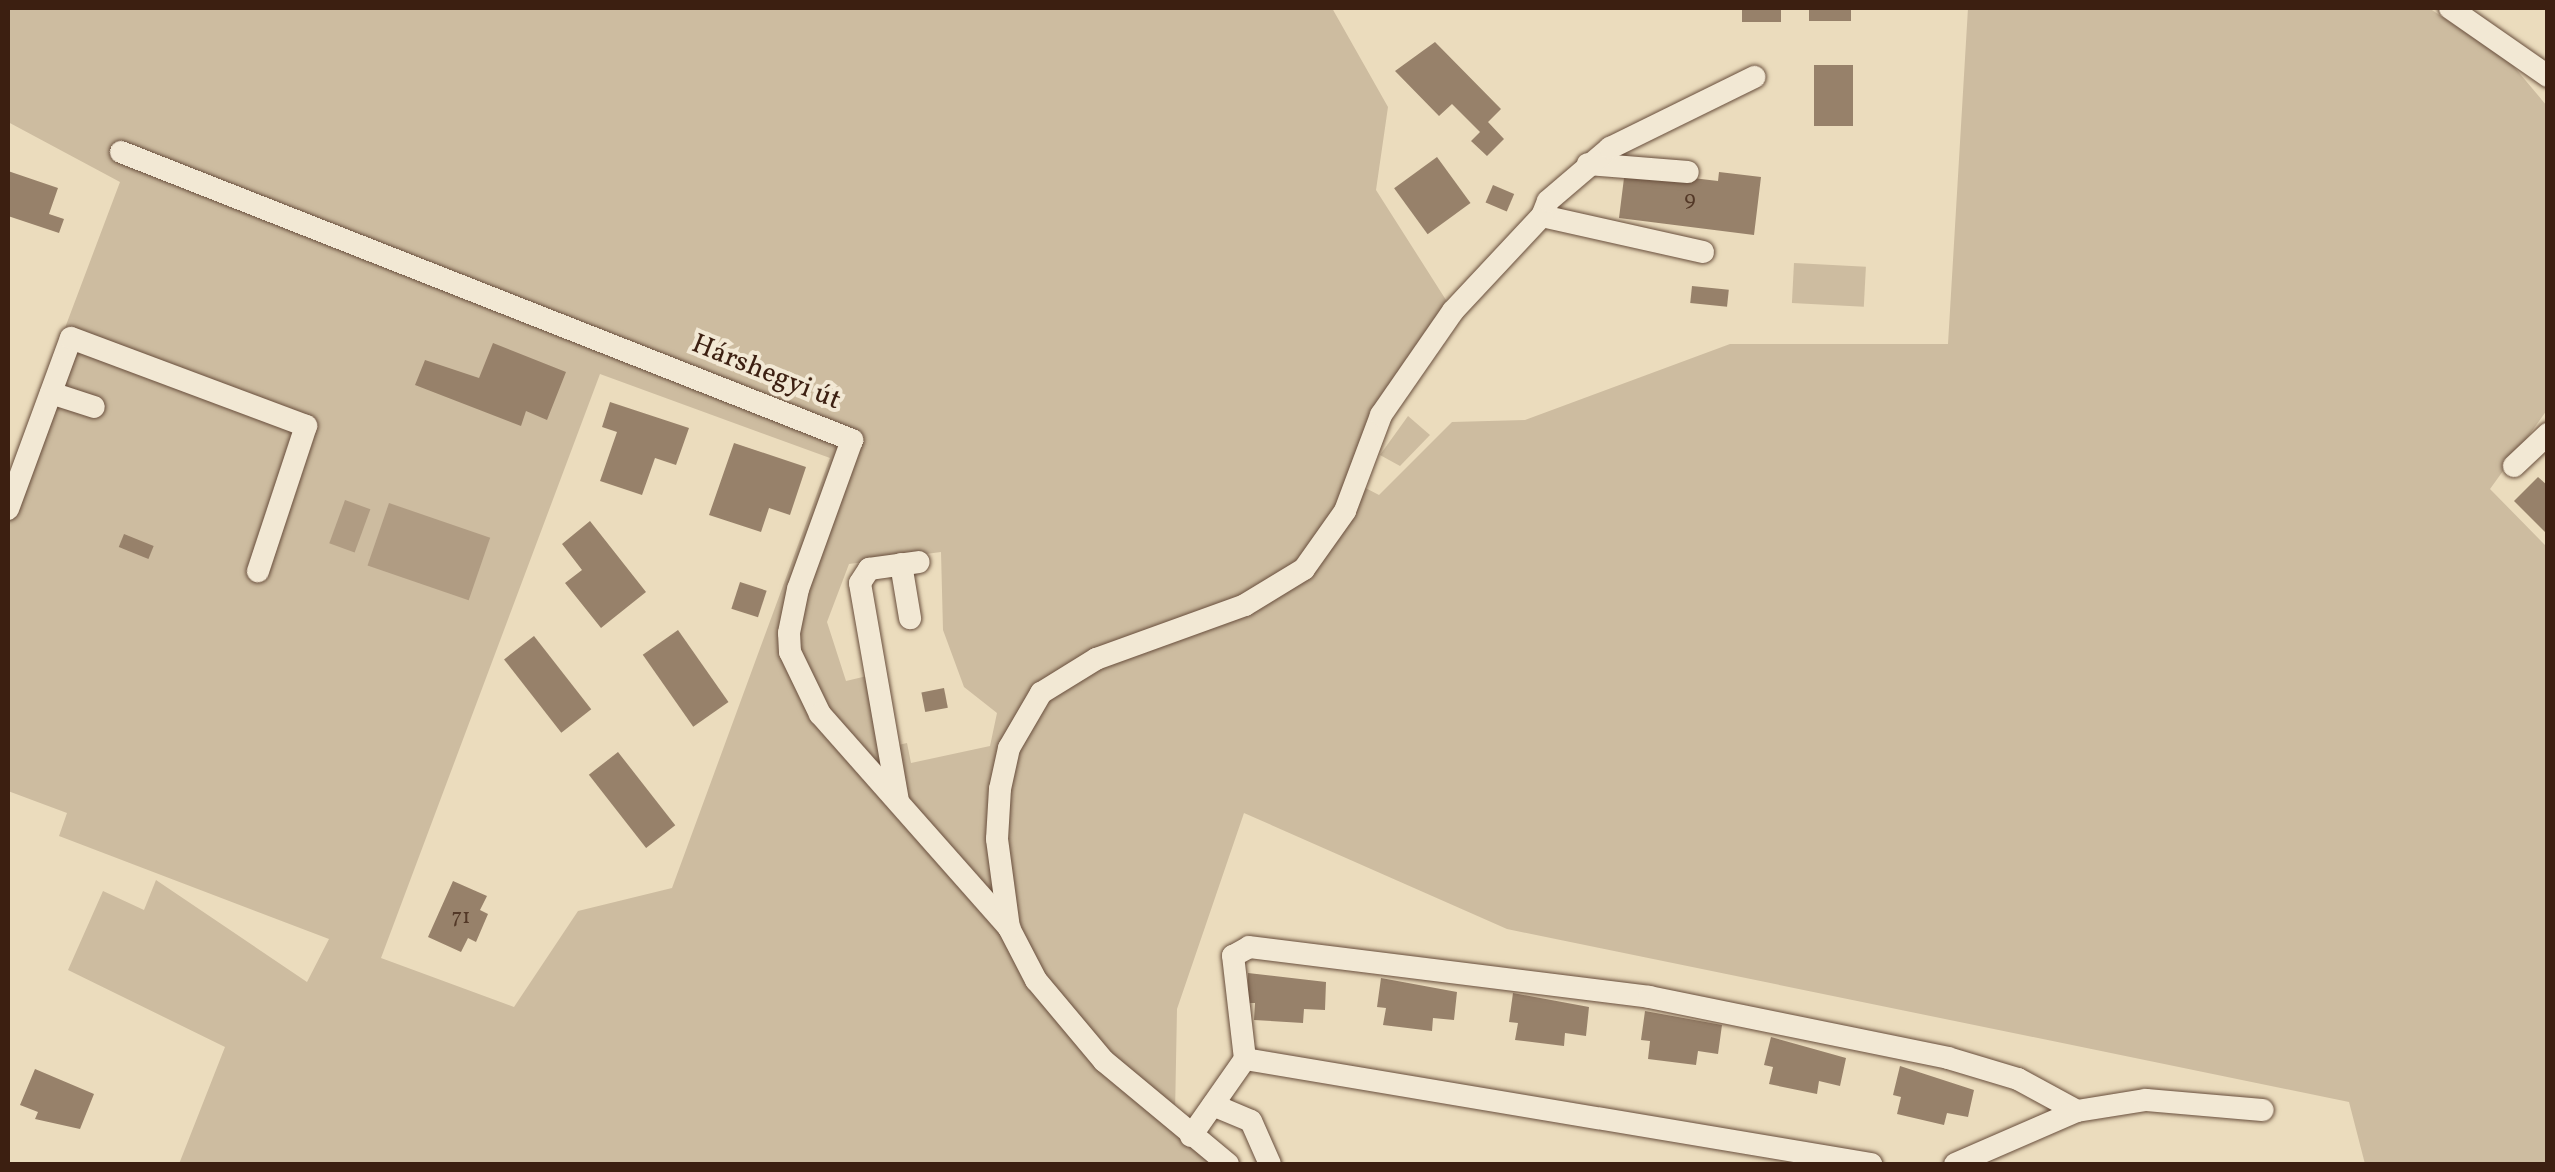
<!DOCTYPE html>
<meta charset="utf-8">
<style>
body{margin:0}
#map{position:relative;width:2555px;height:1172px;overflow:hidden;background:#ebdcbd;font-family:Vollkorn,serif}
div>[style]{position:absolute}
.green>*{inset:0;background:#cdbca0;transform-origin:0 0}
.water>*{inset:0;background:#b09c83;transform-origin:0 0}
.building>*{inset:0;background:#97816a;transform-origin:0 0}
.roads{filter:drop-shadow(0 0 2px #684e3c) drop-shadow(0 0 2px #684e3c)}
.minor>*{height:22px;margin:-11px;padding:0 11px;transform-origin:11px;border-radius:11px;background:#f2e8d4}
span{translate:-50% -50%;white-space:nowrap;text-align:center;line-height:1.15;-webkit-text-stroke:8px #f2e8d4;paint-order:stroke}
.number-label{font-size:22px;color:#533827}
.number-label span{-webkit-text-stroke-width:0}
.street-label{font-size:28px;color:#3c1f11}
.frame{position:absolute;inset:0;border:10px solid #3c1f11;pointer-events:none}
</style>
<div id="map">
<div class="green">
<i style="clip-path:polygon(evenodd,8px 8px,1332px 8px,1388px 107px,1376px 190px,1453px 311px,1381px 415px,1356px 483px,1379px 495px,1452px 422px,1525px 420px,1730px 344px,1948px 344px,1968px 8px,2429px 8px,2510px 62px,2547px 106px,2547px 410px,2490px 489px,2547px 547px,2547px 1164px,2365px 1164px,2349px 1102px,1507px 929px,1244px 813px,1177px 1009px,1175px 1115px,1214px 1164px,179px 1164px,225px 1047px,68px 970px,103px 891px,144px 910px,156px 880px,307px 982px,329px 939px,59px 836px,67px 813px,8px 791px,8px 479px,120px 182px,8px 122px,8px 8px,600px 374px,830px 458px,672px 888px,578px 911px,514px 1007px,381px 958px,600px 374px,8px 8px,941px 552px,943px 630px,964px 687px,997px 713px,990px 746px,911px 763px,907px 743px,885px 748px,867px 676px,846px 681px,827px 622px,849px 564px,941px 552px)"></i>
<i style="left:1794px;top:263px;width:72px;height:40px;rotate:3deg"></i>
<i style="clip-path:polygon(1408px 416px,1430px 435px,1400px 466px,1380px 455px)"></i>
</div>
<div class="water">
<i style="left:345px;top:500px;width:27px;height:46px;rotate:20deg"></i>
<i style="left:389px;top:503px;width:107px;height:66px;rotate:19deg"></i>
</div>
<div class="building">
<i style="left:1742px;top:8px;width:39px;height:14px"></i>
<i style="left:1809px;top:8px;width:42px;height:13px"></i>
<i style="clip-path:polygon(1435px 42px,1501px 109px,1488px 122px,1504px 139px,1487px 156px,1471px 141px,1480px 132px,1452px 104px,1439px 116px,1395px 71px)"></i>
<i style="left:1814px;top:65px;width:39px;height:61px"></i>
<i style="left:1437px;top:157px;width:57px;height:53px;rotate:54deg"></i>
<i style="clip-path:polygon(1625px 170px,1718px 181px,1719px 172px,1761px 177px,1754px 235px,1619px 218px)"></i>
<i style="clip-path:polygon(8px 171px,58px 188px,49px 214px,64px 219px,59px 233px,8px 216px)"></i>
<i style="left:1493px;top:185px;width:23px;height:19px;rotate:23deg"></i>
<i style="left:1692px;top:286px;width:37px;height:17px;rotate:6deg"></i>
<i style="clip-path:polygon(493px 343px,566px 372px,547px 420px,526px 411px,521px 426px,415px 385px,425px 360px,479px 378px)"></i>
<i style="clip-path:polygon(610px 402px,689px 428px,676px 465px,655px 458px,642px 495px,600px 481px,617px 432px,602px 427px)"></i>
<i style="clip-path:polygon(734px 443px,806px 467px,790px 515px,769px 508px,761px 532px,709px 515px)"></i>
<i style="clip-path:polygon(2538px 477px,2548px 486px,2548px 535px,2514px 501px)"></i>
<i style="clip-path:polygon(590px 521px,646px 592px,601px 628px,565px 583px,582px 570px,562px 544px)"></i>
<i style="left:124px;top:534px;width:32px;height:14px;rotate:22deg"></i>
<i style="left:740px;top:582px;width:28px;height:28px;rotate:18deg"></i>
<i style="left:678px;top:630px;width:88px;height:43px;rotate:55deg"></i>
<i style="left:534px;top:636px;width:93px;height:38px;rotate:52deg"></i>
<i style="left:944px;top:688px;width:20px;height:23px;rotate:79deg"></i>
<i style="left:618px;top:752px;width:93px;height:37px;rotate:52deg"></i>
<i style="clip-path:polygon(453px 881px,487px 896px,480px 910px,488px 914px,476px 942px,468px 938px,461px 952px,428px 937px)"></i>
<i style="clip-path:polygon(1248px 973px,1326px 982px,1325px 1010px,1304px 1009px,1303px 1023px,1254px 1020px,1255px 1003px,1247px 1003px)"></i>
<i style="clip-path:polygon(1381px 978px,1457px 992px,1454px 1020px,1433px 1018px,1432px 1031px,1383px 1025px,1386px 1008px,1377px 1007px)"></i>
<i style="clip-path:polygon(1513px 993px,1589px 1007px,1586px 1036px,1565px 1033px,1564px 1046px,1515px 1040px,1518px 1023px,1509px 1022px)"></i>
<i style="clip-path:polygon(1645px 1011px,1722px 1025px,1718px 1054px,1698px 1051px,1696px 1065px,1648px 1059px,1650px 1041px,1641px 1040px)"></i>
<i style="clip-path:polygon(1771px 1037px,1846px 1058px,1840px 1086px,1819px 1081px,1817px 1094px,1769px 1084px,1773px 1067px,1764px 1065px)"></i>
<i style="clip-path:polygon(1900px 1066px,1974px 1090px,1968px 1117px,1947px 1113px,1944px 1125px,1897px 1114px,1901px 1097px,1893px 1095px)"></i>
<i style="clip-path:polygon(35px 1069px,94px 1094px,80px 1129px,35px 1119px,38px 1112px,20px 1105px)"></i>
</div>
<div class="roads">
<div class="minor">
<i style="left:2450px;top:8px;width:119px;rotate:34.8deg"></i>
<i style="left:121px;top:152px;width:786px;rotate:21.5deg"></i>
<i style="left:852px;top:440px;width:158px;rotate:109.9deg"></i>
<i style="left:798px;top:589px;width:45px;rotate:101.6deg"></i>
<i style="left:789px;top:633px;width:19px;rotate:87deg"></i>
<i style="left:790px;top:652px;width:69px;rotate:64.2deg"></i>
<i style="left:820px;top:714px;width:286px;rotate:48.5deg"></i>
<i style="left:1009px;top:928px;width:59px;rotate:62.6deg"></i>
<i style="left:1036px;top:980px;width:106px;rotate:50deg"></i>
<i style="left:1104px;top:1061px;width:161px;rotate:39.7deg"></i>
<i style="left:1588px;top:164px;width:100px;rotate:4.6deg"></i>
<i style="left:1542px;top:216px;width:165px;rotate:12.6deg"></i>
<i style="left:51px;top:393px;width:45px;rotate:18deg"></i>
<i style="left:2514px;top:466px;width:47px;rotate:-43.3deg"></i>
<i style="left:8px;top:509px;width:182px;rotate:-69.8deg"></i>
<i style="left:71px;top:338px;width:251px;rotate:20.5deg"></i>
<i style="left:306px;top:426px;width:153px;rotate:108.3deg"></i>
<i style="left:901px;top:564px;width:55px;rotate:80.5deg"></i>
<i style="left:898px;top:801px;width:221px;rotate:-99.9deg"></i>
<i style="left:860px;top:583px;width:17px;rotate:-57deg"></i>
<i style="left:869px;top:569px;width:50px;rotate:-8deg"></i>
<i style="left:1009px;top:928px;width:90px;rotate:-97.7deg"></i>
<i style="left:997px;top:839px;width:50px;rotate:-86.6deg"></i>
<i style="left:1000px;top:789px;width:42px;rotate:-77.6deg"></i>
<i style="left:1009px;top:748px;width:64px;rotate:-59.8deg"></i>
<i style="left:1041px;top:693px;width:65px;rotate:-31.7deg"></i>
<i style="left:1096px;top:659px;width:158px;rotate:-19.9deg"></i>
<i style="left:1245px;top:605px;width:69px;rotate:-31.4deg"></i>
<i style="left:1304px;top:569px;width:71px;rotate:-54.7deg"></i>
<i style="left:1345px;top:511px;width:103px;rotate:-69.4deg"></i>
<i style="left:1381px;top:415px;width:126px;rotate:-55.3deg"></i>
<i style="left:1453px;top:311px;width:130px;rotate:-46.9deg"></i>
<i style="left:1542px;top:216px;width:16px;rotate:-68deg"></i>
<i style="left:1548px;top:201px;width:82px;rotate:-40.5deg"></i>
<i style="left:1610px;top:148px;width:161px;rotate:-26.2deg"></i>
<i style="left:1245px;top:1059px;width:635px;rotate:9.52deg"></i>
<i style="left:1213px;top:1105px;width:41px;rotate:22.8deg"></i>
<i style="left:1251px;top:1121px;width:47px;rotate:66.2deg"></i>
<i style="left:1191px;top:1136px;width:94px;rotate:-55deg"></i>
<i style="left:1245px;top:1059px;width:104px;rotate:-96.6deg"></i>
<i style="left:1233px;top:956px;width:18px;rotate:-29deg"></i>
<i style="left:1249px;top:947px;width:403px;rotate:7.1deg"></i>
<i style="left:1649px;top:997px;width:305px;rotate:11.5deg"></i>
<i style="left:1948px;top:1058px;width:73px;rotate:16.7deg"></i>
<i style="left:2018px;top:1079px;width:67px;rotate:28.5deg"></i>
<i style="left:1955px;top:1164px;width:133px;rotate:-23.5deg"></i>
<i style="left:2077px;top:1111px;width:70px;rotate:-9.1deg"></i>
<i style="left:2146px;top:1100px;width:117px;rotate:4.9deg"></i>
</div>
</div>
<div class="number-label">
<span style="left:1690px;top:200px">9</span>
<span style="left:461px;top:918px">71</span>
</div>
<div class="street-label">
<span style="left:766px;top:373px;rotate:22deg">Hárshegyi út</span>
</div>
<div class="frame"></div>
</div>
